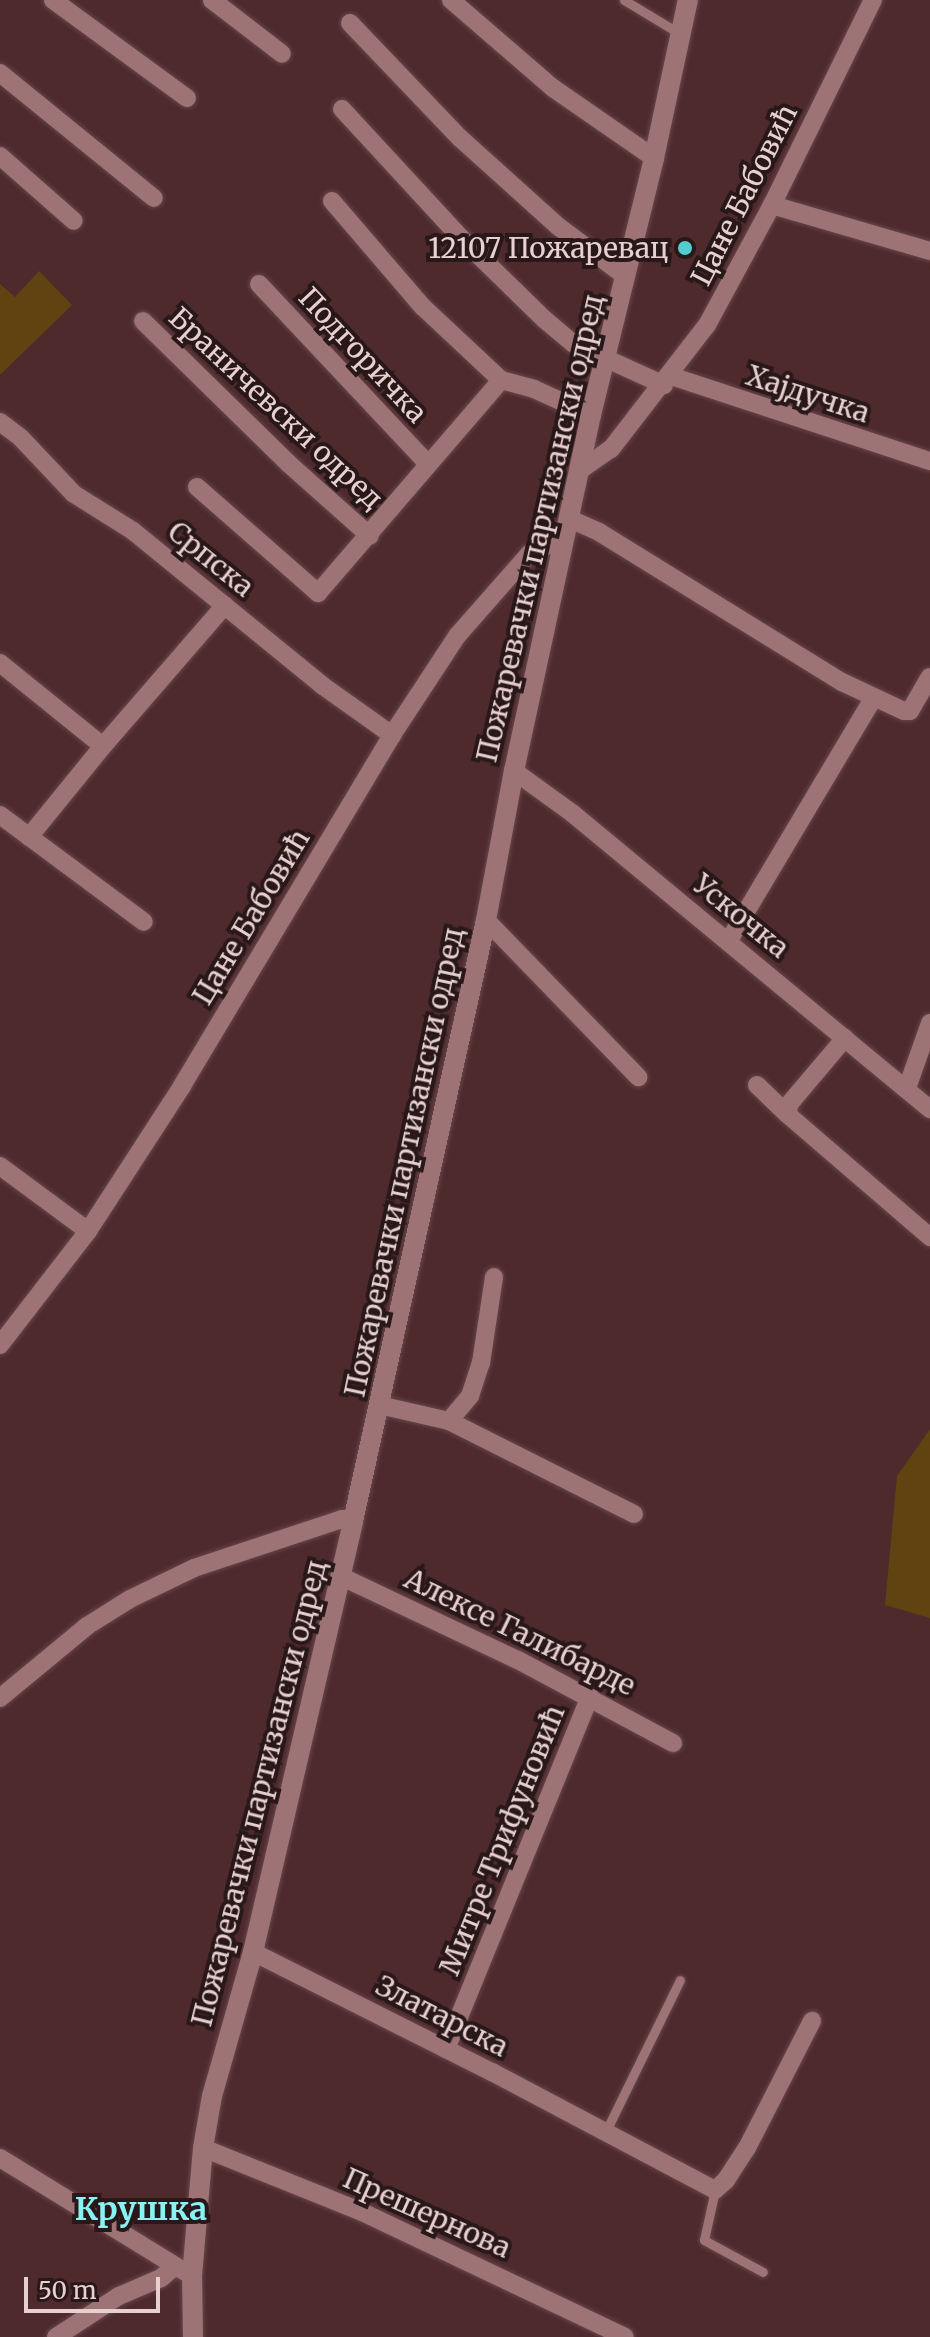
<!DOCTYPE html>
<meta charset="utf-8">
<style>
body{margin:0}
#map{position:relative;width:930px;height:2337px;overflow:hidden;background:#4e2a2d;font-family:Merriweather,serif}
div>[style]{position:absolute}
.green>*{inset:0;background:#614311}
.roads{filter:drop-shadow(0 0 2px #66464a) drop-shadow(0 0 2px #66464a)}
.lane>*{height:9px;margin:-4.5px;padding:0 4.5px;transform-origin:4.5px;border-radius:4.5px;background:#9e7376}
.street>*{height:18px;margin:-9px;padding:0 9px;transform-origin:9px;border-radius:9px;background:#9e7376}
.secondary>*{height:20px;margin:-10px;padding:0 10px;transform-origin:10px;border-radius:10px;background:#9e7376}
.dots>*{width:22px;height:22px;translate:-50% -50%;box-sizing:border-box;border:4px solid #291819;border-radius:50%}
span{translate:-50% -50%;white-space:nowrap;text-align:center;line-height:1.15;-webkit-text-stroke:8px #291819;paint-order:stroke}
.street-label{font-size:28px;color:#e8d0d1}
.poi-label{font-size:28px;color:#e8d0d1}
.right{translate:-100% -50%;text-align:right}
.quarter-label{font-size:32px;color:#88f3f3;font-weight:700}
.scale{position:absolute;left:24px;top:2277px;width:136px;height:36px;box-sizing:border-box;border:4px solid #e8d0d1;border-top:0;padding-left:10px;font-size:24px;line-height:28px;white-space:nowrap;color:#e8d0d1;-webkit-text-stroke:6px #291819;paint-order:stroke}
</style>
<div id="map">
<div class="green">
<i style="clip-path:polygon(39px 271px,72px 305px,0 375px,0 284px,15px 297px)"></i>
<i style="clip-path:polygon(930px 1429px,930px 1618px,885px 1605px,897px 1476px)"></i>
</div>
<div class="roads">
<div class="lane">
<i style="left:624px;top:0;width:64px;rotate:31deg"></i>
<i style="left:606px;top:2131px;width:168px;rotate:-63.9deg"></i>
<i style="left:715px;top:2190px;width:51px;rotate:102.4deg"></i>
<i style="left:704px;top:2240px;width:67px;rotate:28.5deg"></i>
</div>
<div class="street">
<i style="left:53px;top:0;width:166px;rotate:36.2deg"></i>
<i style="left:212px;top:0;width:88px;rotate:37.6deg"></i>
<i style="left:451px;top:0;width:135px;rotate:40.8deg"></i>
<i style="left:553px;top:88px;width:123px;rotate:34.7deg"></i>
<i style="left:350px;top:23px;width:159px;rotate:46.3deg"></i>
<i style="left:460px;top:138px;width:133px;rotate:42deg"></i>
<i style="left:559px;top:227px;width:82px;rotate:36.6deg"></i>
<i style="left:0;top:73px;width:198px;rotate:39.1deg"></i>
<i style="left:342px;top:109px;width:174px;rotate:47.3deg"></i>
<i style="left:460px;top:237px;width:117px;rotate:44.3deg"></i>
<i style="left:544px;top:319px;width:39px;rotate:40deg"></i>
<i style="left:574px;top:344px;width:99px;rotate:24.5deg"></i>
<i style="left:0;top:156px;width:98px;rotate:41.3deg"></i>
<i style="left:332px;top:201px;width:140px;rotate:49.4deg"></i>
<i style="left:423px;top:307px;width:107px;rotate:43.1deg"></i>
<i style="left:501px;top:380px;width:34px;rotate:15deg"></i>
<i style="left:534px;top:389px;width:63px;rotate:24.5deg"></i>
<i style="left:772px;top:205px;width:165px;rotate:16.2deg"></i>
<i style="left:259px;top:284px;width:245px;rotate:46.8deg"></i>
<i style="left:143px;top:321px;width:204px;rotate:44.4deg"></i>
<i style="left:289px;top:464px;width:108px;rotate:41.6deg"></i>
<i style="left:671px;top:376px;width:273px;rotate:18.2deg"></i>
<i style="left:0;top:422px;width:26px;rotate:37deg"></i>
<i style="left:21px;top:438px;width:77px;rotate:46.6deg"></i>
<i style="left:74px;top:494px;width:70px;rotate:32.1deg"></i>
<i style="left:133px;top:531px;width:245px;rotate:39.2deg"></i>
<i style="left:323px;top:686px;width:85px;rotate:35.4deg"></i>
<i style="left:579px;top:471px;width:39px;rotate:-35deg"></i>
<i style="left:611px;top:449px;width:157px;rotate:-52.3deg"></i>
<i style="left:707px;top:325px;width:136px;rotate:-61.6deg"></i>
<i style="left:772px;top:205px;width:229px;rotate:-63.8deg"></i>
<i style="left:197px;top:487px;width:161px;rotate:41.2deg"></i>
<i style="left:318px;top:593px;width:281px;rotate:-49.3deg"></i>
<i style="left:570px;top:519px;width:32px;rotate:24deg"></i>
<i style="left:599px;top:532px;width:286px;rotate:31.7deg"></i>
<i style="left:842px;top:682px;width:68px;rotate:25.1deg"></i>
<i style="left:904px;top:711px;width:6px"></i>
<i style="left:910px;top:711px;width:39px;rotate:-60deg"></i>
<i style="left:0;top:663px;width:132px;rotate:38.9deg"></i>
<i style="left:103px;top:746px;width:186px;rotate:-49.1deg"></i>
<i style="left:514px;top:771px;width:72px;rotate:35.9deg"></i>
<i style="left:572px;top:813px;width:465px;rotate:39.6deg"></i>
<i style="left:0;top:815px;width:179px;rotate:36.6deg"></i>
<i style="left:29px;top:837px;width:117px;rotate:-50.9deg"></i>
<i style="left:486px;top:920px;width:219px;rotate:45.9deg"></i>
<i style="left:728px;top:942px;width:285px;rotate:-59.2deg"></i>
<i style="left:845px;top:1038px;width:85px;rotate:130.2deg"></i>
<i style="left:790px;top:1103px;width:11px;rotate:105deg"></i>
<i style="left:787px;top:1114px;width:189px;rotate:40.7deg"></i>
<i style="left:757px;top:1085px;width:42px;rotate:44deg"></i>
<i style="left:907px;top:1088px;width:69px;rotate:-70.5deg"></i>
<i style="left:0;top:1166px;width:109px;rotate:36.5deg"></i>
<i style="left:0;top:1345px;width:144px;rotate:-52.3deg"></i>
<i style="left:88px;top:1231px;width:173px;rotate:-57deg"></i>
<i style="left:182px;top:1086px;width:409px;rotate:-59.1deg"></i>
<i style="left:392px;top:735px;width:118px;rotate:-56.7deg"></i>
<i style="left:457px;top:636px;width:109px;rotate:-48.7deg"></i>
<i style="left:529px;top:554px;width:40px;rotate:-25deg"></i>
<i style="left:379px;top:1405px;width:72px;rotate:12.9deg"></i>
<i style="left:449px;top:1421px;width:207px;rotate:26.7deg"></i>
<i style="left:449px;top:1421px;width:33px;rotate:-50deg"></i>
<i style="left:470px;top:1396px;width:35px;rotate:-72deg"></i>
<i style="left:481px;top:1363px;width:87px;rotate:-81.4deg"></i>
<i style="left:340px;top:1576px;width:197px;rotate:25.3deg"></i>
<i style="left:518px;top:1660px;width:176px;rotate:28.2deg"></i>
<i style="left:0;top:1698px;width:113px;rotate:-39.6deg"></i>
<i style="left:87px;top:1626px;width:51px;rotate:-32.1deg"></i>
<i style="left:130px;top:1599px;width:71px;rotate:-25.8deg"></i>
<i style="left:194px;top:1568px;width:156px;rotate:-18.3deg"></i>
<i style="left:342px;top:1519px;width:11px;rotate:10deg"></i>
<i style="left:253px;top:1952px;width:267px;rotate:26.7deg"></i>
<i style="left:492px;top:2072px;width:252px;rotate:27.9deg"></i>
<i style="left:715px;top:2190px;width:15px;rotate:-42deg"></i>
<i style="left:726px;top:2180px;width:38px;rotate:-57deg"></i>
<i style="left:747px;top:2148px;width:143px;rotate:-62.9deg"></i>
<i style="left:446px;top:2049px;width:381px;rotate:-67.8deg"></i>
<i style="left:203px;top:2148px;width:169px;rotate:21.9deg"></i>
<i style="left:360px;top:2211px;width:293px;rotate:25.4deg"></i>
<i style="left:0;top:2158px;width:225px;rotate:31.6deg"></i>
<i style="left:56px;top:2337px;width:75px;rotate:-33.1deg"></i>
<i style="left:119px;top:2296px;width:46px;rotate:-23.2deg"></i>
<i style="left:161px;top:2278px;width:17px;rotate:-40deg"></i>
</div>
<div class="secondary">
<i style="left:193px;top:2337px;width:61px;rotate:-90.9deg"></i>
<i style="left:192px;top:2276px;width:128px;rotate:-85.1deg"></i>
<i style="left:203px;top:2148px;width:53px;rotate:-80.2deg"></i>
<i style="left:212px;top:2096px;width:150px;rotate:-74.1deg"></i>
<i style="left:253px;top:1952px;width:442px;rotate:-76.9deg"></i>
<i style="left:353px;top:1521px;width:616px;rotate:-77.52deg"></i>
<i style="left:486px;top:920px;width:152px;rotate:-79.4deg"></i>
<i style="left:514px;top:771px;width:364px;rotate:-77.8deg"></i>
<i style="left:591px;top:415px;width:265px;rotate:-76.2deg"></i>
<i style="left:654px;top:158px;width:162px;rotate:-77.9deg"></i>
</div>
</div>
<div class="dots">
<i style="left:685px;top:248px;background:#52cdcd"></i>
</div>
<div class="street-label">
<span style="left:744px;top:195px;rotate:-63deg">Цане Бабовић</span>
<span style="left:363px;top:355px;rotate:47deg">Подгоричка</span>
<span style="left:808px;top:394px;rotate:18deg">Хајдучка</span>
<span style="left:276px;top:408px;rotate:43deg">Браничевски одред</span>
<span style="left:540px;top:528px;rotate:-77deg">Пожаревачки партизански одред</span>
<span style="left:211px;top:559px;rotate:39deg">Српска</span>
<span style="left:741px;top:916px;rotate:39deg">Ускочка</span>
<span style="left:251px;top:917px;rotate:-59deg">Цане Бабовић</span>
<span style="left:404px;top:1162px;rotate:-78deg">Пожаревачки партизански одред</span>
<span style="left:520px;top:1632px;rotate:26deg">Алексе Галибарде</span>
<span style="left:259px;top:1793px;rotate:-76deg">Пожаревачки партизански одред</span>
<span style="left:502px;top:1840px;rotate:-68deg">Митре Трифуновић</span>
<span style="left:442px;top:2016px;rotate:27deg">Златарска</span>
<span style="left:427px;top:2213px;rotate:24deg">Прешернова</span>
</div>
<div class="poi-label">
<span class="right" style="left:669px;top:248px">12107 Пожаревац</span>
</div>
<div class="quarter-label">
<span style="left:141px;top:2209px">Крушка</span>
</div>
<div class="scale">50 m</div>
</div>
